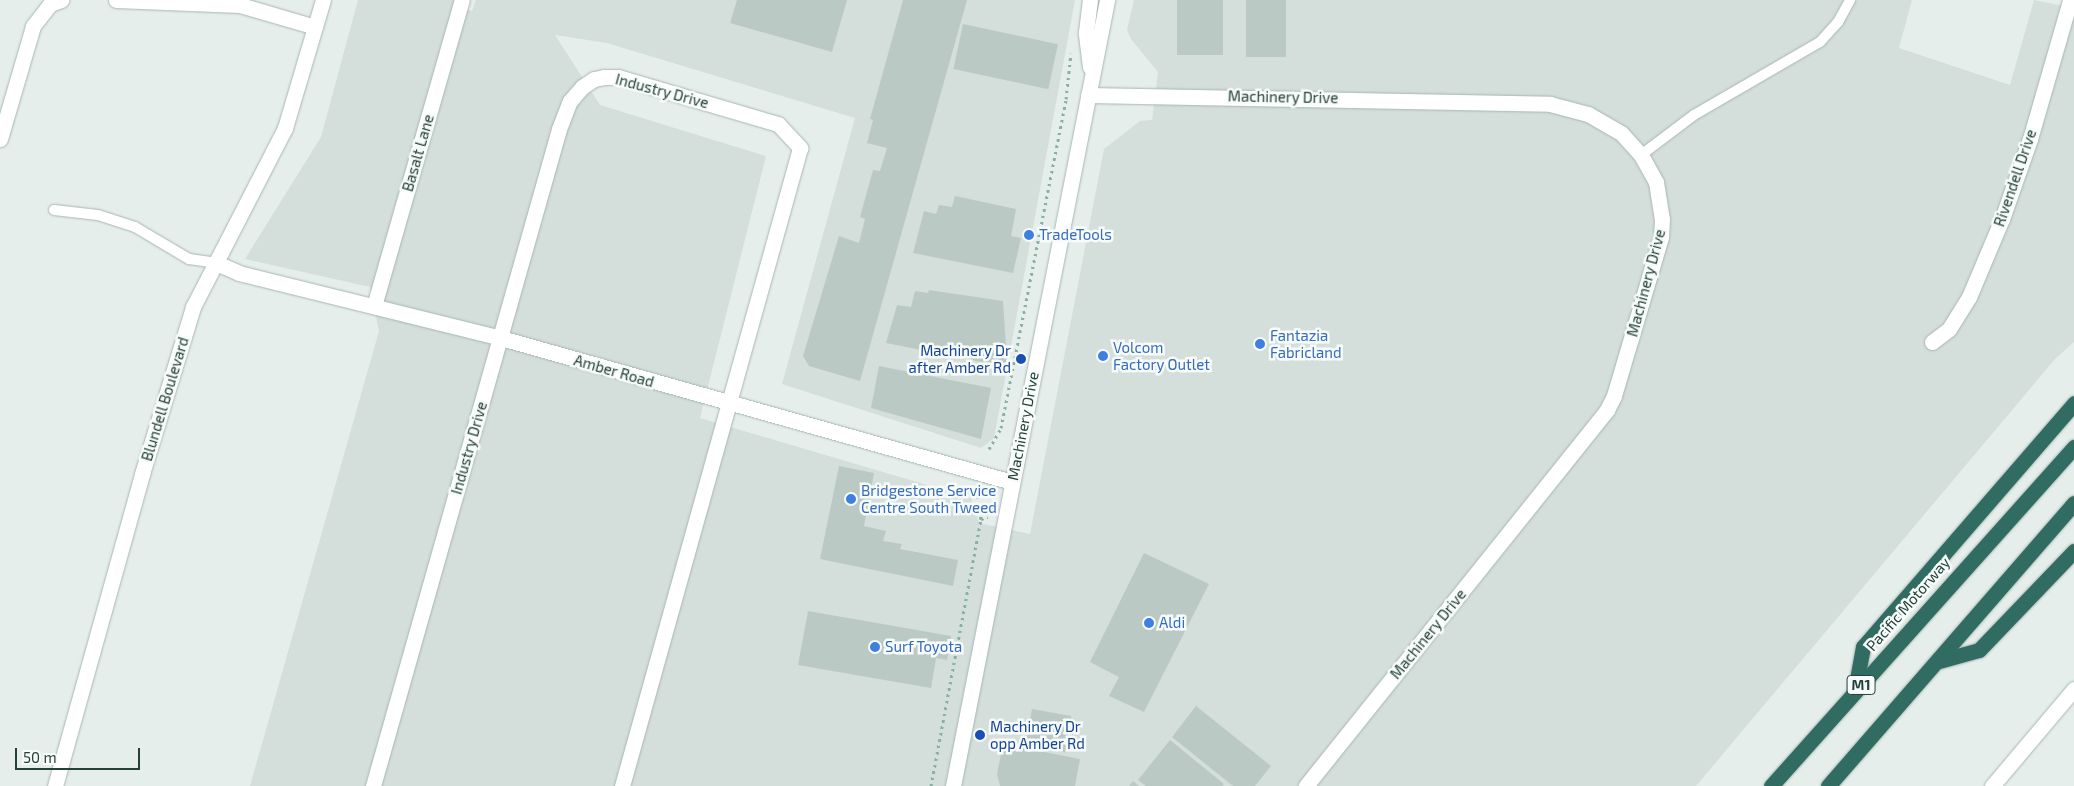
<!DOCTYPE html>
<style>
body{margin:0}
#map{position:relative;width:2074px;height:786px;overflow:hidden;background:#e6eeeb;font-family:"Exo 2",sans-serif}
div>[style]{position:absolute}
.built>*{inset:0;background:#d4deda}
.building>*{inset:0;background:#bbc9c4;transform-origin:0 0}
.path>*{height:3px;margin-top:-1.5px;transform-origin:0;background:repeating-linear-gradient(90deg,#87b1a6 0 2.5px,transparent 0 6.5px)}
.roads{filter:drop-shadow(0 0 1px #a8b6b2) drop-shadow(0 0 1px #a8b6b2)}
.service>*{height:10px;margin:-5px;padding:0 5px;transform-origin:5px;border-radius:5px;background:#fff}
.minor>*{height:15px;margin:-7.5px;padding:0 7.5px;transform-origin:7.5px;border-radius:7.5px;background:#fff}
.tertiary>*{height:15px;margin:-7.5px;padding:0 7.5px;transform-origin:7.5px;border-radius:7.5px;background:#fff}
.motorway>*{height:15px;margin:-7.5px;padding:0 7.5px;transform-origin:7.5px;border-radius:7.5px;background:#316c63}
.dots>*{width:14px;height:14px;translate:-50% -50%;box-sizing:border-box;border:2px solid #f7fbf9;border-radius:50%}
span{translate:-50% -50%;white-space:nowrap;text-align:center;line-height:1.15;-webkit-text-stroke:5px #f7fbf9;paint-order:stroke}
.shield-label span{padding:1px 4px;background:#f7fbf9;border:1px solid;border-radius:4px;-webkit-text-stroke-width:0}
.shield-label{font-size:14px;color:#25403a;font-weight:700}
.street-label{font-size:15px;color:#25403a}
.shop-label{font-size:15px;color:#366cbe}
.left{translate:0 -50%;text-align:left}
.transit-label{font-size:15px;color:#164399}
.right{translate:-100% -50%;text-align:right}
.scale{position:absolute;left:15px;top:748px;width:125px;height:22px;box-sizing:border-box;border:2px solid #25403a;border-top:0;padding-left:6px;font-size:15px;line-height:18px;white-space:nowrap;color:#25403a;-webkit-text-stroke:4px #f7fbf9;paint-order:stroke}
</style>
<div id="map">
<div class="built">
<i style="clip-path:polygon(358px 0,454px 0,453px 6px,472px 11px,476px 0,1075px 0,994px 438px,981px 448px,782px 384px,855px 118px,607px 43px,555px 35px,600px 105px,766px 156px,700px 418px,971px 498px,979px 523px,1030px 534px,1104px 149px,1140px 121px,1152px 120px,1158px 72px,1131px 39px,1127px 30px,1134px 0,1912px 0,1899px 48px,2010px 85px,2034px 0,2074px 8px,2074px 342px,2055px 359px,1696px 786px,250px 786px,379px 331px,370px 287px,245px 259px,321px 137px)"></i>
</div>
<div class="building">
<i style="clip-path:polygon(737px 0,847px 0,832px 52px,730px 23px)"></i>
<i style="clip-path:polygon(903px 0,967px 0,860px 381px,809px 366px,803px 356px,839px 236px,859px 243px,865px 219px,860px 217px,873px 170px,880px 171px,887px 148px,867px 143px,873px 120px,870px 119px)"></i>
<i style="left:1177px;top:0;width:46px;height:55px"></i>
<i style="left:1246px;top:0;width:40px;height:57px"></i>
<i style="left:963px;top:24px;width:97px;height:46px;rotate:12deg"></i>
<i style="clip-path:polygon(955px 196px,1016px 209px,1011px 236px,1021px 238px,1013px 273px,913px 253px,924px 211px,936px 214px,939px 205px,952px 207px)"></i>
<i style="clip-path:polygon(929px 290px,1003px 301px,1007px 362px,997px 365px,886px 343px,897px 305px,911px 307px,915px 291px,928px 293px)"></i>
<i style="clip-path:polygon(879px 366px,991px 388px,981px 439px,871px 408px)"></i>
<i style="clip-path:polygon(839px 466px,874px 473px,864px 526px,886px 531px,883px 541px,902px 544px,900px 549px,958px 560px,953px 586px,820px 559px)"></i>
<i style="clip-path:polygon(1144px 553px,1209px 584px,1144px 712px,1109px 696px,1119px 677px,1090px 662px)"></i>
<i style="clip-path:polygon(808px 611px,951px 636px,947px 660px,936px 658px,931px 688px,798px 665px)"></i>
<i style="clip-path:polygon(1196px 706px,1271px 766px,1255px 786px,1233px 786px,1172px 737px)"></i>
<i style="left:1032px;top:709px;width:40px;height:37px;rotate:10deg"></i>
<i style="clip-path:polygon(1170px 740px,1224px 784px,1222px 786px,1146px 786px,1138px 780px)"></i>
<i style="clip-path:polygon(1003px 744px,1080px 759px,1075px 786px,1000px 786px,997px 774px)"></i>
<i style="clip-path:polygon(1133px 781px,1139px 786px,1129px 786px)"></i>
</div>
<div class="path">
<i style="left:989px;top:449px;width:24px;rotate:-60deg"></i>
<i style="left:1001px;top:428px;width:335px;rotate:-78.8deg"></i>
<i style="left:1066px;top:99px;width:46px;rotate:-83.8deg"></i>
<i style="left:978px;top:496px;width:8px;rotate:97deg"></i>
<i style="left:977px;top:504px;width:16px;rotate:75deg"></i>
<i style="left:981px;top:519px;width:7px;rotate:-16deg"></i>
<i style="left:931px;top:786px;width:272px;rotate:-79.4deg"></i>
</div>
<div class="roads">
<div class="service">
<i style="left:1641px;top:155px;width:66px;rotate:-37deg"></i>
<i style="left:1694px;top:115px;width:146px;rotate:-30.1deg"></i>
<i style="left:1820px;top:42px;width:27px;rotate:-48deg"></i>
<i style="left:1838px;top:22px;width:25px;rotate:-61deg"></i>
<i style="left:54px;top:210px;width:44px;rotate:6.5deg"></i>
<i style="left:98px;top:215px;width:39px;rotate:18deg"></i>
<i style="left:135px;top:227px;width:63px;rotate:30.7deg"></i>
<i style="left:189px;top:259px;width:27px;rotate:8deg"></i>
</div>
<div class="minor">
<i style="left:116px;top:0;width:124px;rotate:2.3deg"></i>
<i style="left:240px;top:5px;width:78px;rotate:16.3deg"></i>
<i style="left:1088px;top:95px;width:462px;rotate:1.1deg"></i>
<i style="left:1550px;top:104px;width:39px;rotate:15deg"></i>
<i style="left:1588px;top:114px;width:39px;rotate:30deg"></i>
<i style="left:1622px;top:134px;width:28px;rotate:48deg"></i>
<i style="left:1641px;top:155px;width:31px;rotate:61deg"></i>
<i style="left:1656px;top:182px;width:37px;rotate:81deg"></i>
<i style="left:1662px;top:219px;width:18px;rotate:93deg"></i>
<i style="left:1661px;top:237px;width:166px;rotate:106.5deg"></i>
<i style="left:1614px;top:396px;width:16px;rotate:117deg"></i>
<i style="left:1607px;top:410px;width:482px;rotate:128.7deg"></i>
<i style="left:0;top:139px;width:118px;rotate:-73.7deg"></i>
<i style="left:33px;top:26px;width:28px;rotate:-52deg"></i>
<i style="left:50px;top:4px;width:12px;rotate:-20deg"></i>
<i style="left:216px;top:263px;width:25px;rotate:23deg"></i>
<i style="left:239px;top:273px;width:270px;rotate:13.9deg"></i>
<i style="left:501px;top:338px;width:531px;rotate:15.74deg"></i>
<i style="left:374px;top:306px;width:318px;rotate:-74deg"></i>
<i style="left:1932px;top:342px;width:21px;rotate:-37deg"></i>
<i style="left:1949px;top:329px;width:38px;rotate:-58deg"></i>
<i style="left:1969px;top:297px;width:85px;rotate:-67.1deg"></i>
<i style="left:2002px;top:219px;width:85px;rotate:-70.7deg"></i>
<i style="left:2030px;top:139px;width:145px;rotate:-73.9deg"></i>
<i style="left:55px;top:786px;width:324px;rotate:-74.4deg"></i>
<i style="left:142px;top:474px;width:175px;rotate:-73deg"></i>
<i style="left:193px;top:307px;width:201px;rotate:-62.8deg"></i>
<i style="left:285px;top:128px;width:134px;rotate:-73.5deg"></i>
<i style="left:373px;top:786px;width:683px;rotate:-74.19deg"></i>
<i style="left:559px;top:129px;width:30px;rotate:-69deg"></i>
<i style="left:570px;top:101px;width:18px;rotate:-49deg"></i>
<i style="left:582px;top:87px;width:14px;rotate:-34deg"></i>
<i style="left:594px;top:79px;width:10px;rotate:-11deg"></i>
<i style="left:604px;top:77px;width:14px"></i>
<i style="left:618px;top:77px;width:167px;rotate:16.4deg"></i>
<i style="left:778px;top:124px;width:33px;rotate:47deg"></i>
<i style="left:800px;top:148px;width:662px;rotate:105.59deg"></i>
<i style="left:1992px;top:786px;width:127px;rotate:-49.8deg"></i>
</div>
<div class="tertiary">
<i style="left:1090px;top:67px;width:35px;rotate:-97deg"></i>
<i style="left:1086px;top:32px;width:32px;rotate:-83deg"></i>
<i style="left:953px;top:786px;width:801px;rotate:-78.91deg"></i>
</div>
<div class="motorway">
<i style="left:1939px;top:661px;width:41px;rotate:-15.4deg"></i>
<i style="left:1979px;top:650px;width:137px;rotate:-46.2deg"></i>
<i style="left:1855px;top:690px;width:44px;rotate:-79.5deg"></i>
<i style="left:1863px;top:647px;width:323px;rotate:-49.1deg"></i>
<i style="left:1771px;top:786px;width:455px;rotate:-48.2deg"></i>
<i style="left:1828px;top:786px;width:375px;rotate:-49deg"></i>
</div>
</div>
<div class="dots">
<i style="left:1029px;top:235px;background:#3f7fe0"></i>
<i style="left:1260px;top:344px;background:#3f7fe0"></i>
<i style="left:1103px;top:356px;background:#3f7fe0"></i>
<i style="left:1021px;top:359px;background:#1a4fb4"></i>
<i style="left:851px;top:499px;background:#3f7fe0"></i>
<i style="left:1149px;top:623px;background:#3f7fe0"></i>
<i style="left:875px;top:647px;background:#3f7fe0"></i>
<i style="left:980px;top:735px;background:#1a4fb4"></i>
</div>
<div class="shield-label">
<span style="left:1861px;top:685px">M1</span>
</div>
<div class="street-label">
<span style="left:662px;top:91px;rotate:15deg">Industry Drive</span>
<span style="left:1283px;top:97px;rotate:1deg">Machinery Drive</span>
<span style="left:418px;top:153px;rotate:-74deg">Basalt Lane</span>
<span style="left:2015px;top:178px;rotate:-71deg">Rivendell Drive</span>
<span style="left:1646px;top:283px;rotate:-75deg">Machinery Drive</span>
<span style="left:614px;top:371px;rotate:16deg">Amber Road</span>
<span style="left:165px;top:399px;rotate:-73deg">Blundell Boulevard</span>
<span style="left:1023px;top:426px;rotate:-79deg">Machinery Drive</span>
<span style="left:469px;top:448px;rotate:-74deg">Industry Drive</span>
<span style="left:1908px;top:604px;rotate:-49deg">Pacific Motorway</span>
<span style="left:1428px;top:634px;rotate:-51deg">Machinery Drive</span>
</div>
<div class="shop-label">
<span class="left" style="left:1039px;top:235px">TradeTools</span>
<span class="left" style="left:1270px;top:344px">Fantazia<br>Fabricland</span>
<span class="left" style="left:1113px;top:356px">Volcom<br>Factory Outlet</span>
<span class="left" style="left:861px;top:499px">Bridgestone Service<br>Centre South Tweed</span>
<span class="left" style="left:1159px;top:623px">Aldi</span>
<span class="left" style="left:885px;top:647px">Surf Toyota</span>
</div>
<div class="transit-label">
<span class="right" style="left:1011px;top:359px">Machinery Dr<br>after Amber Rd</span>
<span class="left" style="left:990px;top:735px">Machinery Dr<br>opp Amber Rd</span>
</div>
<div class="scale">50 m</div>
</div>
